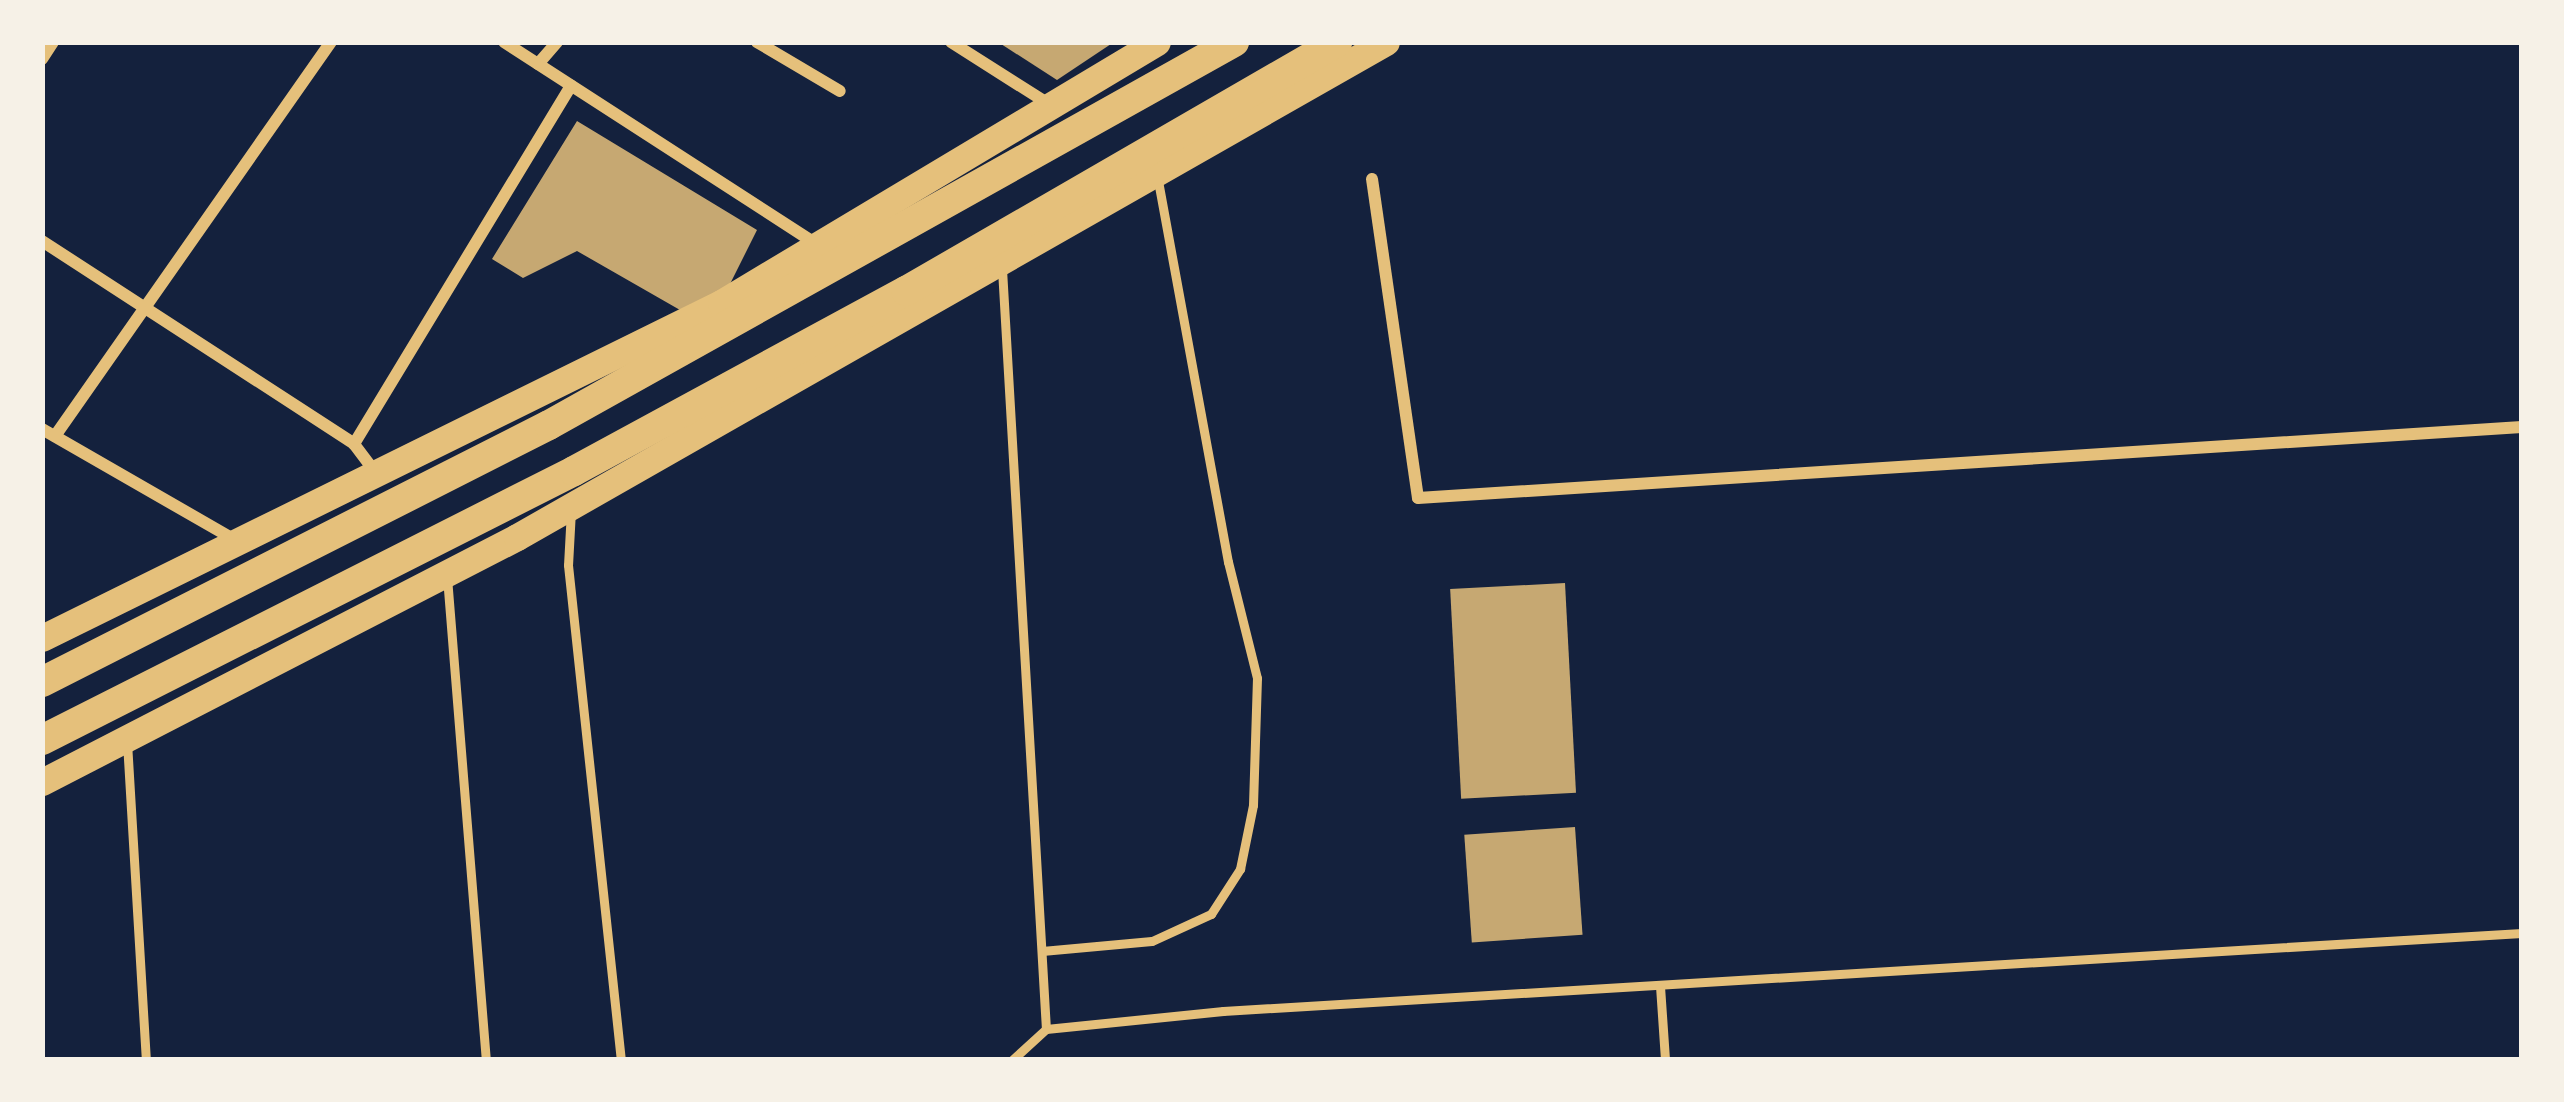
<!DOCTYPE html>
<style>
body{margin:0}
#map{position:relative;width:2564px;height:1102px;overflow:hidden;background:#14213d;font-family:Overpass,sans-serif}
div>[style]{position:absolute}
.building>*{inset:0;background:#c6a872;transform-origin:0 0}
.service>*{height:9px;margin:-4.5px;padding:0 4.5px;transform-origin:4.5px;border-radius:4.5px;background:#e5c07b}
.minor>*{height:12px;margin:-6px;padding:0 6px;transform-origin:6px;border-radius:6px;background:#e5c07b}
.primary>*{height:27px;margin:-13.5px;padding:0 13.5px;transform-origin:13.5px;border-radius:13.5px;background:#e5c07b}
.trunk>*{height:30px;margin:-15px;padding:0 15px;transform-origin:15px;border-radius:15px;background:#e5c07b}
span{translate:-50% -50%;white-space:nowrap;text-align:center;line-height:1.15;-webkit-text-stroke:9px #f6f1e7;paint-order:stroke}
.frame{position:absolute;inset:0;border:45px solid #f6f1e7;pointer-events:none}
</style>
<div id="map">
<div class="building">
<i style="clip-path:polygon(998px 42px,1114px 42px,1057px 80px)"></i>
<i style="clip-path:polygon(577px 121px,757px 230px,727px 290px,687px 314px,577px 251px,523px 278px,492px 259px)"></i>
<i style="left:1565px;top:583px;width:210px;height:115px;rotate:87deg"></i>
<i style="left:1575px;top:827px;width:108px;height:111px;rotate:86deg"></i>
</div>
<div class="service">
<i style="left:1002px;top:269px;width:761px;rotate:86.69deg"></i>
<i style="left:1046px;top:1029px;width:46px;rotate:137.6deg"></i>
<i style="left:571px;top:510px;width:55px;rotate:93.1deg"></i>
<i style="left:568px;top:565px;width:498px;rotate:83.9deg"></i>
<i style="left:447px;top:577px;width:485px;rotate:85.4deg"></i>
<i style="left:127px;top:742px;width:319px;rotate:86.6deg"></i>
<i style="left:1042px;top:951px;width:110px;rotate:-5.2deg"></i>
<i style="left:1152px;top:941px;width:65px;rotate:-24.6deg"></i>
<i style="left:1211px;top:914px;width:54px;rotate:-57.2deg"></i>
<i style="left:1240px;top:869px;width:65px;rotate:-78.5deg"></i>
<i style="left:1253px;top:805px;width:127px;rotate:-88.2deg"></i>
<i style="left:1257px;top:678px;width:120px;rotate:-104deg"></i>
<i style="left:1228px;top:562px;width:389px;rotate:-100.4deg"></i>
<i style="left:1660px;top:986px;width:74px;rotate:86.1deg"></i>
<i style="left:1046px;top:1029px;width:178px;rotate:-5.8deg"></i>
<i style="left:1223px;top:1011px;width:1301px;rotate:-3.44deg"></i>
</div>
<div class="minor">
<i style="left:504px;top:42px;width:374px;rotate:32.9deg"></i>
<i style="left:757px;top:42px;width:96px;rotate:30.6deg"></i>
<i style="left:951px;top:42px;width:120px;rotate:32.4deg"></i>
<i style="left:42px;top:59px;width:20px;rotate:-57deg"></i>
<i style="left:538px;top:64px;width:29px;rotate:-49deg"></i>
<i style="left:1372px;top:179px;width:322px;rotate:81.8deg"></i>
<i style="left:1418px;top:498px;width:1106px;rotate:-3.68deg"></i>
<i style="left:42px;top:241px;width:372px;rotate:33deg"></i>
<i style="left:354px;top:444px;width:31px;rotate:53deg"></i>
<i style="left:42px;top:429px;width:220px;rotate:29.9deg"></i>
<i style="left:55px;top:436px;width:481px;rotate:-55deg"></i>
<i style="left:354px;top:444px;width:419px;rotate:-58.8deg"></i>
</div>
<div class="primary">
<i style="left:42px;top:638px;width:757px;rotate:-26.26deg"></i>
<i style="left:721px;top:303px;width:508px;rotate:-30.91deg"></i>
<i style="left:42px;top:782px;width:534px;rotate:-27.28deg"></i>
<i style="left:517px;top:537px;width:1000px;rotate:-29.67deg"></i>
</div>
<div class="trunk">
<i style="left:42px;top:682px;width:568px;rotate:-26.88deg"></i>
<i style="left:549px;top:425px;width:785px;rotate:-29.21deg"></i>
<i style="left:42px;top:740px;width:596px;rotate:-26.82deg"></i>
<i style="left:574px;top:471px;width:378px;rotate:-28.5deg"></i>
<i style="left:906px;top:291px;width:498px;rotate:-30deg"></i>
</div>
<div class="frame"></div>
</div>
